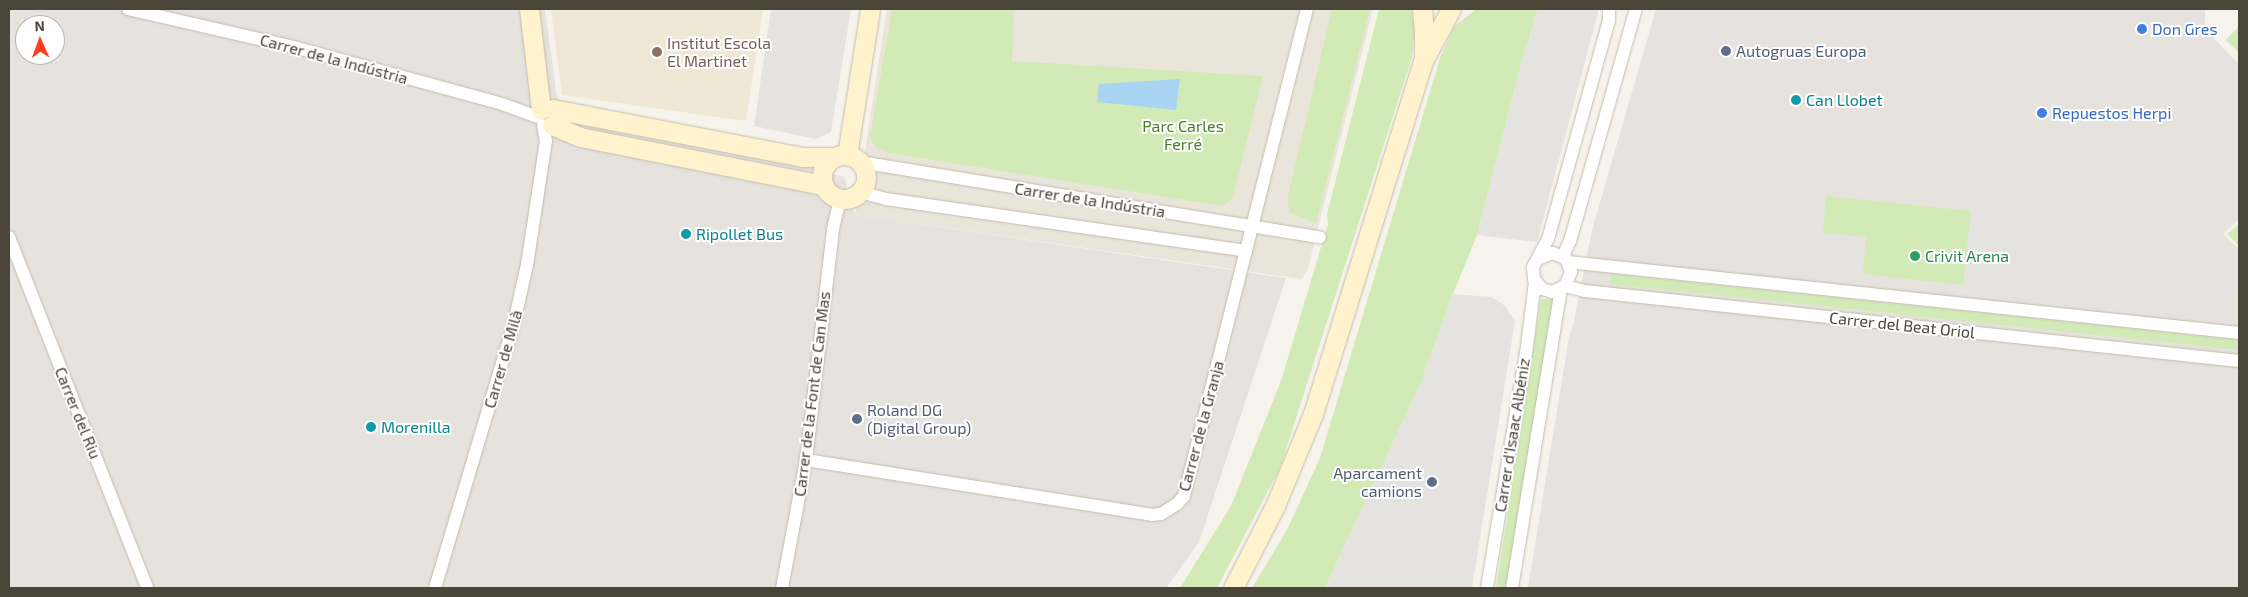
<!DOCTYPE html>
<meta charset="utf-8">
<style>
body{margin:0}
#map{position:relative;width:2248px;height:597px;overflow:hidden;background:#f6f3ec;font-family:"Exo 2",sans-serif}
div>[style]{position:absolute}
.residential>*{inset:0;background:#eae5da}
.industrial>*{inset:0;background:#e6e2dd}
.education>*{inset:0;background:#efe8d6}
.green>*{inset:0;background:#d2eab5;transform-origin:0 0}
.parking>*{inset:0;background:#e5e3e0}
.water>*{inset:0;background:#a9d4f2}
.roads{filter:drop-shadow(0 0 1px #c2bbae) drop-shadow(0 0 1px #c2bbae)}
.street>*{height:12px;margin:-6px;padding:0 6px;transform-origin:6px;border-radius:6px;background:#fff}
.secondary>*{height:19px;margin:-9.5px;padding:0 9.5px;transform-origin:9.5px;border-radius:9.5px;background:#fff3cd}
.secondary>.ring{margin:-9.5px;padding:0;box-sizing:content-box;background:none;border:19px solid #fff3cd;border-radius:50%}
.dots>*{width:14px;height:14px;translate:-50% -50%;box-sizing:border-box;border:2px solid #fff;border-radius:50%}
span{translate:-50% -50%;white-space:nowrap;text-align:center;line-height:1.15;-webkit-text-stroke:4px #fff;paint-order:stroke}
.shop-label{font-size:16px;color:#366cbe}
.left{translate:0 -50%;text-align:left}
.education-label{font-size:16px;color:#785e54}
.service-label{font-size:16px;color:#4e5e75}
.right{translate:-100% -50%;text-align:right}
.street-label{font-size:16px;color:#4b4439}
.culture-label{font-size:16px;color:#0d838f}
.park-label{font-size:16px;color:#4a7f2a}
.leisure-label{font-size:16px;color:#27864d}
.frame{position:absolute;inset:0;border:10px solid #4b4439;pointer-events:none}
.north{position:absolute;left:15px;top:15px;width:50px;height:50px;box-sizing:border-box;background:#fff;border:1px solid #b7b4b0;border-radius:50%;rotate:358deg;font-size:14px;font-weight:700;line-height:20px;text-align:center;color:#4b4439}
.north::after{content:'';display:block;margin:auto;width:18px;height:22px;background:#fc3f1d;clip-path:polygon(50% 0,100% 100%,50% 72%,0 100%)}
</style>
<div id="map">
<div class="residential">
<i style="clip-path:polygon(887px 9px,1373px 9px,1308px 268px,1302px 279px,855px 215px)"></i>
</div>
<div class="industrial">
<i style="clip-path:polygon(evenodd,9px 9px,545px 9px,557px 98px,583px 121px,709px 149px,808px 167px,844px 177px,855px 215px,1286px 278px,1199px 542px,1166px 588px,9px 588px,9px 9px,25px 25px,55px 25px,55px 55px,25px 55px,25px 25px)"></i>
<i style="clip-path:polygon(1656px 9px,2205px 9px,2205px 29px,2239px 64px,2239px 219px,2223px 234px,2239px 249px,2239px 588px,1528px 588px,1569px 337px,1574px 321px,1592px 230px)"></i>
</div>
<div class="education">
<i style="clip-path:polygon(551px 9px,763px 9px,746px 121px,562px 95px)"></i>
</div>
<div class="green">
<i style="clip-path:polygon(892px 9px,1014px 9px,1012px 61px,1263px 76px,1233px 197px,1223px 206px,889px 153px,875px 147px,870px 137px)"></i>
<i style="clip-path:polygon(1332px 9px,1370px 9px,1316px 223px,1290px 213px,1287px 200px)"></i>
<i style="clip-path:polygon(1379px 9px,1411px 9px,1415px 30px,1412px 57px,1280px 468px,1217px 588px,1180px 588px,1231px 506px,1281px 381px,1328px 224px,1327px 214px)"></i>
<i style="clip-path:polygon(1476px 9px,1538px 9px,1521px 65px,1477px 235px,1453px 294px,1419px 387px,1325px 588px,1252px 588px,1287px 530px,1320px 458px,1440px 58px,1454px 27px)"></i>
<i style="clip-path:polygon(2239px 26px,2239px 53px,2226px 40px)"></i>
<i style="clip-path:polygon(1826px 196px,1971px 211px,1963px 285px,1863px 274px,1866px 237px,1823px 233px)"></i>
<i style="clip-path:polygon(2239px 224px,2239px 246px,2227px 234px)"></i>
<i style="left:1611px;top:274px;width:632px;height:10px;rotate:6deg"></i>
<i style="clip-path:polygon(1541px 299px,1557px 299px,1509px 588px,1496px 588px)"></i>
</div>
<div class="parking">
<i style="clip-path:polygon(771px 9px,851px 9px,831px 132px,816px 139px,754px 126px)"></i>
<i style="clip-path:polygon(1538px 9px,1599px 9px,1537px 242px,1477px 235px,1521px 65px)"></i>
<i style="clip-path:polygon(1635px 97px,1692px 105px,1743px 144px,1802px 175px,1795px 230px,1820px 244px,1821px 234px,1866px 238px,1862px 274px,1819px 270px,1784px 245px,1770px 245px,1768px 258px,1604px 242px,1599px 237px,1600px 217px)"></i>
<i style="clip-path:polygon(2098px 156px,2108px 157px,2234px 299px,2227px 304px,2228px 313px,1965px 286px,1972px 212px,1982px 193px,2002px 184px,2031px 188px,2033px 180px,2082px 184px,2086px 168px)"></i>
<i style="clip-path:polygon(1453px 294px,1492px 297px,1505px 306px,1515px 321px,1472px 588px,1325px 588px,1419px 387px)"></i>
</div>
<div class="water">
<i style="clip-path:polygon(1180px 79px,1176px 110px,1097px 102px,1099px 84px)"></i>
</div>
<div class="roads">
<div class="street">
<i style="left:128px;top:9px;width:170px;rotate:12.9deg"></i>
<i style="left:294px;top:47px;width:216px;rotate:15.3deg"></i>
<i style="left:502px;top:104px;width:37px;rotate:20deg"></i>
<i style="left:860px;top:162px;width:466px;rotate:9.3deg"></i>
<i style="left:860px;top:192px;width:27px;rotate:15deg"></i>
<i style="left:886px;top:199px;width:364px;rotate:8.2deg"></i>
<i style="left:9px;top:237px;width:377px;rotate:68.5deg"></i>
<i style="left:1563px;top:256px;width:17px;rotate:-65deg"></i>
<i style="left:1570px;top:241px;width:25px;rotate:-74deg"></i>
<i style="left:1577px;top:217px;width:216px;rotate:-74.2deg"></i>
<i style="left:1538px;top:259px;width:16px;rotate:-22deg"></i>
<i style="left:1553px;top:253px;width:14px;rotate:25deg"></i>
<i style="left:1566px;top:259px;width:14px;rotate:69deg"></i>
<i style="left:1571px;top:272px;width:15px;rotate:113deg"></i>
<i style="left:1565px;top:286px;width:14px;rotate:155deg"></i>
<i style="left:1552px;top:292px;width:10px;rotate:-163deg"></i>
<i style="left:1542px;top:289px;width:13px;rotate:-129deg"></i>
<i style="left:1534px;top:279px;width:12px;rotate:-95deg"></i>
<i style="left:1533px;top:267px;width:32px;rotate:-62deg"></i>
<i style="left:1548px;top:239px;width:227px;rotate:-74.4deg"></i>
<i style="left:1609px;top:20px;width:11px;rotate:-90deg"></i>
<i style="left:1568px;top:262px;width:675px;rotate:6.04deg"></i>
<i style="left:1565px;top:286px;width:21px;rotate:14deg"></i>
<i style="left:1585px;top:291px;width:658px;rotate:6.11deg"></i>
<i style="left:806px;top:460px;width:350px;rotate:9deg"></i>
<i style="left:1152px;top:515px;width:9px;rotate:-6deg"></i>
<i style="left:1161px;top:514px;width:19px;rotate:-32deg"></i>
<i style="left:1177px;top:504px;width:11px;rotate:-49deg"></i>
<i style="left:1184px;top:496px;width:502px;rotate:-75.83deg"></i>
<i style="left:435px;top:588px;width:277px;rotate:-73.4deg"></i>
<i style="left:514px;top:323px;width:59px;rotate:-77.4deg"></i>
<i style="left:527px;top:265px;width:125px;rotate:-81.3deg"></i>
<i style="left:546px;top:141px;width:16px;rotate:-101deg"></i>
<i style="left:782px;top:588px;width:130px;rotate:-79.4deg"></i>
<i style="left:806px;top:460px;width:233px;rotate:-83.3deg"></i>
<i style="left:833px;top:229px;width:31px;rotate:-77deg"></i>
<i style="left:1487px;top:588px;width:245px;rotate:-80.6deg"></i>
<i style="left:1527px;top:346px;width:64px;rotate:-82.9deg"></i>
<i style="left:1512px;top:588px;width:303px;rotate:-80.7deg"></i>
</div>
<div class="secondary">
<i style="left:529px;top:9px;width:101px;rotate:83.2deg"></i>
<i style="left:1422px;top:9px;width:24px;rotate:85deg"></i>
<i style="left:1424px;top:33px;width:24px;rotate:90deg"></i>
<i style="left:553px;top:109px;width:254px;rotate:10.9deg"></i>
<i style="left:802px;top:157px;width:32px"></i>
<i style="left:552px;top:125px;width:30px;rotate:23deg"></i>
<i style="left:580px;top:137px;width:248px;rotate:11.2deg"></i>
<i style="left:847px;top:155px;width:148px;rotate:-81deg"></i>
<i class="ring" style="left:822px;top:155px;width:25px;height:25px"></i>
<i style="left:1233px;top:588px;width:92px;rotate:-62.9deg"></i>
<i style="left:1275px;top:506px;width:100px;rotate:-67.6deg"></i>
<i style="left:1313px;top:414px;width:370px;rotate:-72.7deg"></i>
<i style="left:1423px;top:61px;width:59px;rotate:-61.7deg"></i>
</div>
</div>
<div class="dots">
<i style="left:2142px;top:29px;background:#3f7fe0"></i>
<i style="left:1726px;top:51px;background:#5c6f8a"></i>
<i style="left:657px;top:52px;background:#8d6e63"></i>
<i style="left:1796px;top:100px;background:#0f9aa8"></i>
<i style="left:2042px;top:113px;background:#3f7fe0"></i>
<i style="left:686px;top:234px;background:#0f9aa8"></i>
<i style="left:1915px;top:256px;background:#2e9e5b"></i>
<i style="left:857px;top:419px;background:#5c6f8a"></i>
<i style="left:371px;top:427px;background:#0f9aa8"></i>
<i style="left:1432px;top:482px;background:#5c6f8a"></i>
</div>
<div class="shop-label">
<span class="left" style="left:2152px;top:29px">Don Gres</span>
<span class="left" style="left:2052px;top:113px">Repuestos Herpi</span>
</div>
<div class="education-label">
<span class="left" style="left:667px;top:52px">Institut Escola<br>El Martinet</span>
</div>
<div class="service-label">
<span class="left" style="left:1736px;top:51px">Autogruas Europa</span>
<span class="left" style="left:867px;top:419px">Roland DG<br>(Digital Group)</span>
<span class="right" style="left:1422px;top:482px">Aparcament<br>camions</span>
</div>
<div class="street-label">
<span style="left:334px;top:59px;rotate:15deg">Carrer de la Indústria</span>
<span style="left:1090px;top:200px;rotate:9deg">Carrer de la Indústria</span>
<span style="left:1902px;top:325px;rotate:6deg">Carrer del Beat Oriol</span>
<span style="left:503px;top:359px;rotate:-74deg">Carrer de Milà</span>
<span style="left:812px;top:394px;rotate:-83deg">Carrer de la Font de Can Mas</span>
<span style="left:78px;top:413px;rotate:68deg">Carrer del Riu</span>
<span style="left:1201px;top:426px;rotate:-75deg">Carrer de la Granja</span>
<span style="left:1512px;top:435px;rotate:-81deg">Carrer d'Isaac Albéniz</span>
</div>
<div class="culture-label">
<span class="left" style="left:1806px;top:100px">Can Llobet</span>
<span class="left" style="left:696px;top:234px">Ripollet Bus</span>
<span class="left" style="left:381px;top:427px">Morenilla</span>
</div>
<div class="park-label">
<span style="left:1183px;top:135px">Parc Carles<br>Ferré</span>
</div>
<div class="leisure-label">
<span class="left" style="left:1925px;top:256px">Crivit Arena</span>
</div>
<div class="frame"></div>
<div class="north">N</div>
</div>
